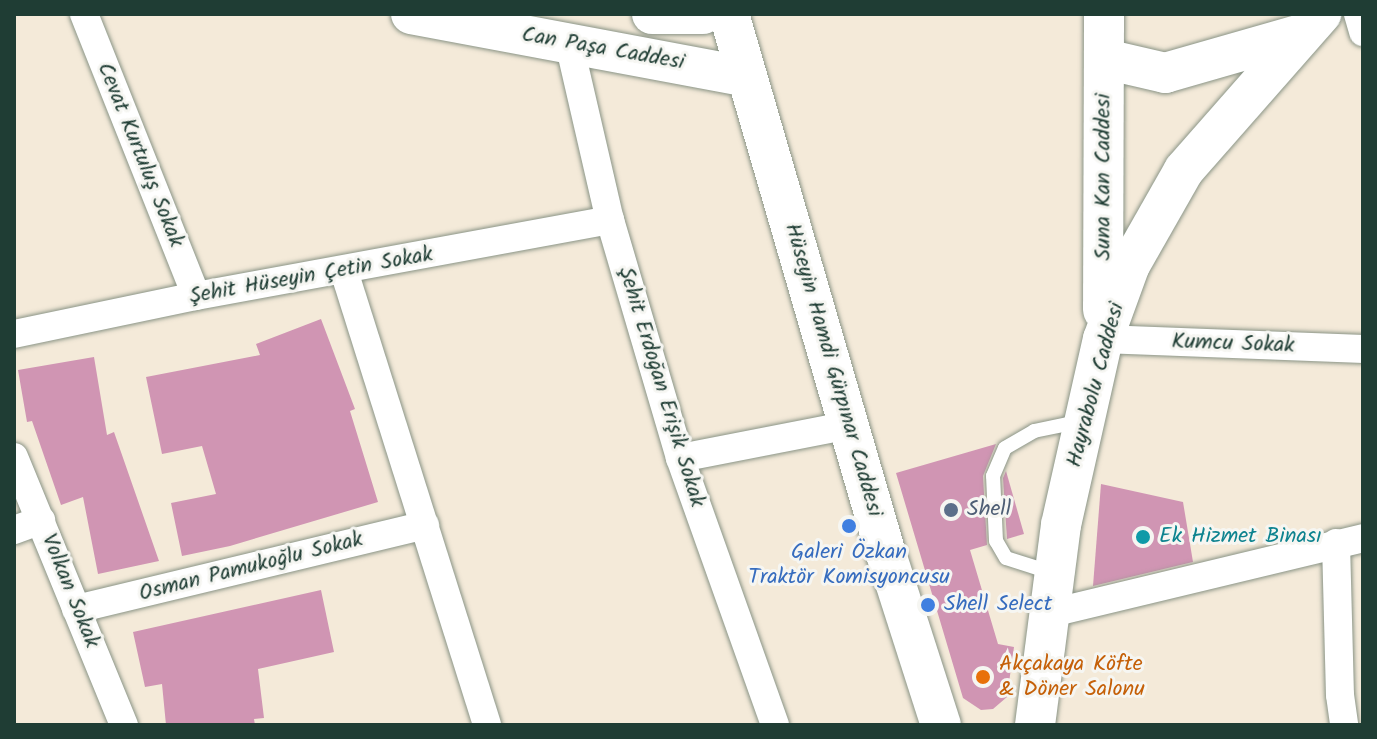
<!DOCTYPE html>
<meta charset="utf-8">
<style>
body{margin:0}
#map{position:relative;width:1377px;height:739px;overflow:hidden;background:#f4ead9;font-family:Kalam,sans-serif}
div>[style]{position:absolute}
.building>*{inset:0;background:#d095b3}
.roads{filter:drop-shadow(0 0 2px #8a9486) drop-shadow(0 0 2px #8a9486)}
.lane>*{height:14px;margin:-7px;padding:0 7px;transform-origin:7px;border-radius:7px;background:#fff}
.street>*{height:28px;margin:-14px;padding:0 14px;transform-origin:14px;border-radius:14px;background:#fff}
.secondary>*{height:40px;margin:-20px;padding:0 20px;transform-origin:20px;border-radius:20px;background:#fff}
.dots>*{width:22px;height:22px;translate:-50% -50%;box-sizing:border-box;border:4px solid #f6f6f2;border-radius:50%}
span{translate:-50% -50%;white-space:nowrap;text-align:center;line-height:1.15;-webkit-text-stroke:6px #f6f6f2;paint-order:stroke}
.street-label{font-size:22px;color:#1f3d34}
.service-label{font-size:22px;color:#4e5e75}
.left{translate:0 -50%;text-align:left}
.culture-label{font-size:22px;color:#0d838f}
.shop-label{font-size:22px;color:#366cbe}
.food-label{font-size:22px;color:#c56008}
.frame{position:absolute;inset:0;border:16px solid #1f3d34;pointer-events:none}
</style>
<div id="map">
<div class="building">
<i style="clip-path:polygon(321px 319px,355px 409px,350px 411px,378px 502px,230px 546px,182px 556px,171px 503px,216px 494px,202px 446px,162px 454px,146px 377px,260px 355px,256px 344px)"></i>
<i style="clip-path:polygon(94px 357px,107px 435px,114px 432px,159px 561px,98px 574px,83px 497px,61px 505px,32px 421px,27px 422px,18px 370px)"></i>
<i style="clip-path:polygon(996px 444px,983px 476px,987px 545px,970px 550px,998px 644px,1014px 647px,1007px 697px,993px 709px,981px 710px,963px 698px,896px 473px)"></i>
<i style="clip-path:polygon(1006px 471px,1024px 534px,1007px 539px,1003px 478px)"></i>
<i style="clip-path:polygon(1101px 484px,1183px 502px,1193px 562px,1093px 586px)"></i>
<i style="clip-path:polygon(321px 590px,334px 652px,258px 669px,264px 718px,254px 719px,255px 725px,166px 725px,162px 684px,145px 687px,133px 632px)"></i>
</div>
<div class="roads">
<div class="lane">
<i style="left:1053px;top:573px;width:49px;rotate:-162.3deg"></i>
<i style="left:1006px;top:558px;width:20px;rotate:-120deg"></i>
<i style="left:996px;top:541px;width:65px;rotate:-92.6deg"></i>
<i style="left:993px;top:476px;width:30px;rotate:-67deg"></i>
<i style="left:1005px;top:448px;width:34px;rotate:-30deg"></i>
<i style="left:1034px;top:431px;width:45px;rotate:-11.6deg"></i>
</div>
<div class="street">
<i style="left:84px;top:14px;width:303px;rotate:68.3deg"></i>
<i style="left:1358px;top:14px;width:19px;rotate:74deg"></i>
<i style="left:569px;top:43px;width:182px;rotate:77deg"></i>
<i style="left:610px;top:220px;width:248px;rotate:73.6deg"></i>
<i style="left:680px;top:458px;width:283px;rotate:70.4deg"></i>
<i style="left:344px;top:271px;width:476px;rotate:72.5deg"></i>
<i style="left:14px;top:334px;width:186px;rotate:-11.8deg"></i>
<i style="left:196px;top:296px;width:421px;rotate:-10.4deg"></i>
<i style="left:1103px;top:339px;width:260px;rotate:2.2deg"></i>
<i style="left:14px;top:457px;width:290px;rotate:67.7deg"></i>
<i style="left:680px;top:458px;width:172px;rotate:-11deg"></i>
<i style="left:14px;top:530px;width:29px;rotate:-20deg"></i>
<i style="left:1336px;top:543px;width:152px;rotate:88.5deg"></i>
<i style="left:1340px;top:695px;width:30px;rotate:82deg"></i>
<i style="left:76px;top:609px;width:359px;rotate:-13.5deg"></i>
<i style="left:1051px;top:613px;width:321px;rotate:-13.5deg"></i>
</div>
<div class="secondary">
<i style="left:411px;top:14px;width:342px;rotate:10.6deg"></i>
<i style="left:652px;top:14px;width:51px"></i>
<i style="left:729px;top:14px;width:562px;rotate:73.79deg"></i>
<i style="left:886px;top:554px;width:180px;rotate:72.2deg"></i>
<i style="left:1105px;top:59px;width:62px;rotate:13.1deg"></i>
<i style="left:1165px;top:73px;width:141px;rotate:-16deg"></i>
<i style="left:1103px;top:310px;width:296px;rotate:-89.8deg"></i>
<i style="left:1035px;top:725px;width:202px;rotate:-82.6deg"></i>
<i style="left:1061px;top:525px;width:191px;rotate:-77.3deg"></i>
<i style="left:1103px;top:339px;width:79px;rotate:-70deg"></i>
<i style="left:1130px;top:265px;width:109px;rotate:-60.4deg"></i>
<i style="left:1184px;top:170px;width:208px;rotate:-48.7deg"></i>
</div>
</div>
<div class="dots">
<i style="left:951px;top:510px;background:#5c6f8a"></i>
<i style="left:849px;top:526px;background:#3f7fe0"></i>
<i style="left:1143px;top:537px;background:#0f9aa8"></i>
<i style="left:928px;top:605px;background:#3f7fe0"></i>
<i style="left:983px;top:677px;background:#e8710a"></i>
</div>
<div class="street-label">
<span style="left:603px;top:49px;rotate:10deg">Can Paşa Caddesi</span>
<span style="left:140px;top:155px;rotate:68deg">Cevat Kurtuluş Sokak</span>
<span style="left:1104px;top:177px;rotate:-90deg">Suna Kan Caddesi</span>
<span style="left:311px;top:276px;rotate:-10deg">Şehit Hüseyin Çetin Sokak</span>
<span style="left:1233px;top:344px;rotate:2deg">Kumcu Sokak</span>
<span style="left:833px;top:370px;rotate:74deg">Hüseyin Hamdi Gürpınar Caddesi</span>
<span style="left:1096px;top:385px;rotate:-75deg">Hayrabolu Caddesi</span>
<span style="left:661px;top:387px;rotate:73deg">Şehit Erdoğan Erişik Sokak</span>
<span style="left:251px;top:567px;rotate:-14deg">Osman Pamukoğlu Sokak</span>
<span style="left:70px;top:591px;rotate:68deg">Volkan Sokak</span>
</div>
<div class="service-label">
<span class="left" style="left:967px;top:510px">Shell</span>
</div>
<div class="culture-label">
<span class="left" style="left:1159px;top:537px">Ek Hizmet Binası</span>
</div>
<div class="shop-label">
<span style="left:849px;top:565px">Galeri Özkan<br>Traktör Komisyoncusu</span>
<span class="left" style="left:944px;top:605px">Shell Select</span>
</div>
<div class="food-label">
<span class="left" style="left:999px;top:677px">Akçakaya Köfte<br>&amp; Döner Salonu</span>
</div>
<div class="frame"></div>
</div>
